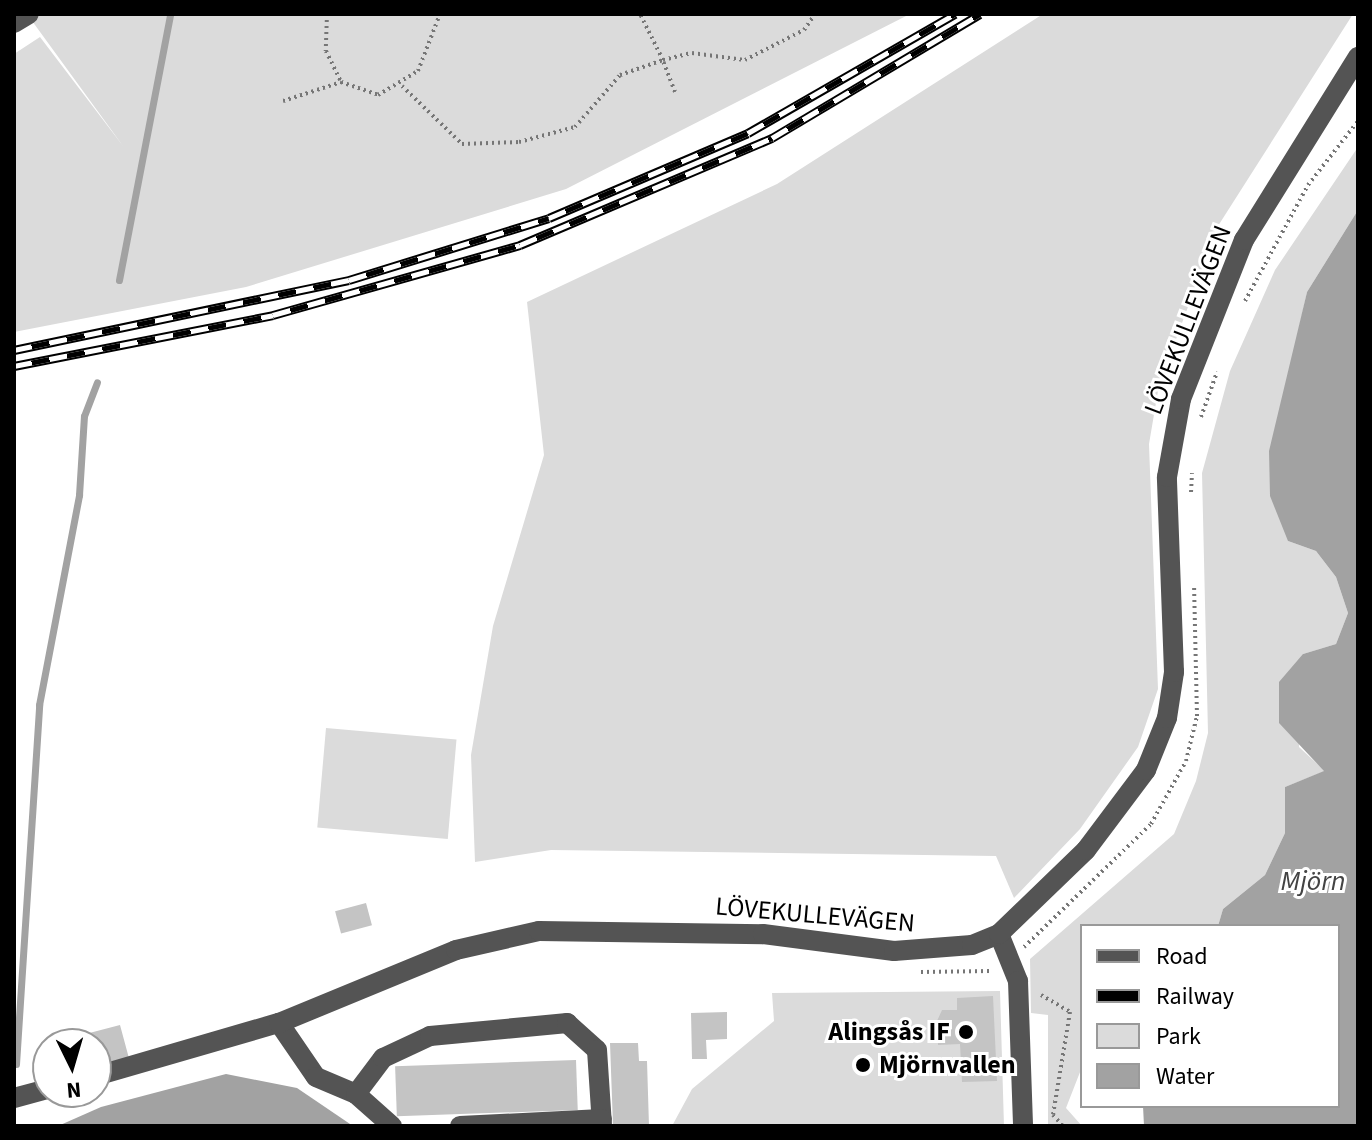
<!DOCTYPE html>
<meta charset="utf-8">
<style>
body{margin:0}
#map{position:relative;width:1372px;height:1140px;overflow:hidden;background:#fff;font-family:"Source Sans 3",sans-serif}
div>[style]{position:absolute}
.green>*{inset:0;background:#dbdbdb;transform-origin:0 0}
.water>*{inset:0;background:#a2a2a2}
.stream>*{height:7px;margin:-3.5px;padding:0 3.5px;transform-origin:3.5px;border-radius:3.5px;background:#a2a2a2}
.building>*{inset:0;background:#c4c4c4;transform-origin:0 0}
.path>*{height:4px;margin-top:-2px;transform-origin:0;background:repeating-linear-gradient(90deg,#767676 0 2px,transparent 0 6px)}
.minor>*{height:20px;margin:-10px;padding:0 10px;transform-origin:10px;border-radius:10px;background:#545454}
.rail>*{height:9px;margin-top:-4.5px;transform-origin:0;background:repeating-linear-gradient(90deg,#fff 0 18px,#000 0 36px);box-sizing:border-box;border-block:2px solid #000}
.dots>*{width:22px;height:22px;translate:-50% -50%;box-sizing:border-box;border:4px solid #fff;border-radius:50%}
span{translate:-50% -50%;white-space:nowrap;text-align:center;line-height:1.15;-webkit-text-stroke:6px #fff;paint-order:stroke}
.street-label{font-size:26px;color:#000}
.poi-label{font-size:26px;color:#000;font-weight:700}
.right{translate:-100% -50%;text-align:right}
.left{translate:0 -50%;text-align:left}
.water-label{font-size:28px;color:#434343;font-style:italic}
.frame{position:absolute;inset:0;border:16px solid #000;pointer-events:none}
.legend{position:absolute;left:1080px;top:924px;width:260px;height:184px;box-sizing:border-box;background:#fff;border:2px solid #999;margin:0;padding:10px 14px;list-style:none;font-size:24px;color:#000}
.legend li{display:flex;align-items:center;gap:16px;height:40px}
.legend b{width:40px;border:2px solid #999}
.north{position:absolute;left:32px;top:1028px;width:80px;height:80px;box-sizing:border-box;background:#fff;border:2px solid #999;border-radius:50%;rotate:175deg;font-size:22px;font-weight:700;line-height:32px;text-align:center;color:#000}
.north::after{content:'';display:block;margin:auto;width:28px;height:36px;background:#000;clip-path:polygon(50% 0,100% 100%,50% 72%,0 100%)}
</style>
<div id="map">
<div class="green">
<i style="clip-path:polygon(27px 14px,910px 14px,566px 189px,246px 287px,14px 332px,14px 54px,40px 37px,123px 146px)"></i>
<i style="clip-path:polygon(1043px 14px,1353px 14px,1218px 226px,1159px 385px,1149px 444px,1158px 689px,1138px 747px,1080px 829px,1014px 898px,996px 856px,551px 850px,475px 862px,471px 755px,493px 626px,544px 455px,527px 302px,777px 184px)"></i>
<i style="clip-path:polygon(1358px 147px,1358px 210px,1307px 292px,1291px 364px,1288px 541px,1316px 551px,1336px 577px,1348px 613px,1336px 644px,1303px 654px,1299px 747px,1325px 771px,1285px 787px,1285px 833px,1265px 875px,1223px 909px,1218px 926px,1082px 926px,1082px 1067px,1066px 1108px,1082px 1126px,1048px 1126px,1048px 1015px,1031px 1013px,1030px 959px,1174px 834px,1196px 781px,1208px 733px,1202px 473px,1230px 371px,1275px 270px)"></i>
<i style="left:326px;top:728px;width:131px;height:100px;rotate:5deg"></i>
<i style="clip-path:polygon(1000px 991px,1004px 1126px,672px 1126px,692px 1089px,774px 1021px,772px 993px)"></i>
</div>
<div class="water">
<i style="clip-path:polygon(1358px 210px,1358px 1126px,1144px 1126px,1143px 1106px,1338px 1106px,1338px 926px,1218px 926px,1223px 909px,1265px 875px,1285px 833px,1285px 787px,1324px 771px,1279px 723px,1279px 682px,1303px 654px,1336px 644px,1348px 613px,1336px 577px,1316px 551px,1288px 541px,1270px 496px,1269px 451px,1307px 292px)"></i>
<i style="clip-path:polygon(226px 1074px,297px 1088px,353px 1126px,58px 1126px,101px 1107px)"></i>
</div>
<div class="stream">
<i style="left:119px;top:280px;width:271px;rotate:-79.1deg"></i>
<i style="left:16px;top:1064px;width:360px;rotate:-86.3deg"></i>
<i style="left:39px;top:705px;width:214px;rotate:-79.2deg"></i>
<i style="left:79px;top:495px;width:79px;rotate:-86.4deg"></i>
<i style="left:84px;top:416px;width:36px;rotate:-69deg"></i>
</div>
<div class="building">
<i style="left:366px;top:903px;width:23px;height:32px;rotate:75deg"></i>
<i style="clip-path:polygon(993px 996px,997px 1081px,962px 1082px,960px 1044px,938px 1045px,937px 1021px,942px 1010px,957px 1010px,957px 998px)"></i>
<i style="clip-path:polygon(727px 1012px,727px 1039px,706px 1040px,707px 1059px,692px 1059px,691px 1013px)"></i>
<i style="clip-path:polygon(120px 1025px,130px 1062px,96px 1072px,96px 1044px,76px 1044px,74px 1037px)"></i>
<i style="clip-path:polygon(610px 1043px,638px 1043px,639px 1061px,647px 1061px,649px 1126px,613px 1126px)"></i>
<i style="left:576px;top:1060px;width:50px;height:181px;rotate:88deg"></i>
</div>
<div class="path">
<i style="left:327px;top:14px;width:37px;rotate:92deg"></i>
<i style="left:326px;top:51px;width:34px;rotate:64deg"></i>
<i style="left:341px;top:82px;width:39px;rotate:19deg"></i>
<i style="left:378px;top:95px;width:47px;rotate:-31deg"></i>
<i style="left:418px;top:71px;width:61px;rotate:-68.9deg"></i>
<i style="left:402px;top:86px;width:83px;rotate:44deg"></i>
<i style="left:462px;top:144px;width:57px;rotate:-2deg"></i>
<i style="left:519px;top:142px;width:58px;rotate:-15deg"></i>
<i style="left:575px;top:127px;width:69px;rotate:-49.1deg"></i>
<i style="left:620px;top:75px;width:46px;rotate:-19.2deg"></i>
<i style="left:663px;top:60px;width:51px;rotate:-116.6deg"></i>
<i style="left:675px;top:92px;width:34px;rotate:-111deg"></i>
<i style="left:663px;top:60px;width:30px;rotate:-14deg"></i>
<i style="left:692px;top:53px;width:53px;rotate:7.5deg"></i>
<i style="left:745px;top:60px;width:66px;rotate:-27deg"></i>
<i style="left:804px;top:30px;width:19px;rotate:-55deg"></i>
<i style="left:283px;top:101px;width:61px;rotate:-18.1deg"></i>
<i style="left:1245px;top:301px;width:132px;rotate:-61.5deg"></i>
<i style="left:1308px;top:185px;width:81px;rotate:-52deg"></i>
<i style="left:1201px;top:417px;width:48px;rotate:-70.4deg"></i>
<i style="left:1191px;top:492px;width:19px;rotate:-87deg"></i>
<i style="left:1024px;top:947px;width:177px;rotate:-44.1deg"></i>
<i style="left:1151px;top:824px;width:72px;rotate:-60.9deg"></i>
<i style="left:1186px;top:761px;width:46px;rotate:-76.3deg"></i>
<i style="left:1197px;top:716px;width:131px;rotate:-91.3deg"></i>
<i style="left:921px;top:972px;width:70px;rotate:-0.8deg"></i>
<i style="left:1041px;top:995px;width:34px;rotate:30deg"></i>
<i style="left:1070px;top:1012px;width:104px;rotate:99.4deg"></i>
<i style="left:1053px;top:1115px;width:15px;rotate:48deg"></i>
<i style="left:66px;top:1102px;width:23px;rotate:-20deg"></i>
</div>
<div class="minor">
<i style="left:14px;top:23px;width:17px;rotate:-31deg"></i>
<i style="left:999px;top:934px;width:51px;rotate:68deg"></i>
<i style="left:1018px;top:981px;width:145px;rotate:88deg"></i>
<i style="left:279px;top:1023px;width:65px;rotate:55.6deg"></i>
<i style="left:316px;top:1077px;width:43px;rotate:23deg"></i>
<i style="left:356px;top:1094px;width:48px;rotate:41.6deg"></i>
<i style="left:96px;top:1076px;width:191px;rotate:-16.2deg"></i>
<i style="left:279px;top:1023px;width:191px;rotate:-22.4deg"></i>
<i style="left:456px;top:950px;width:85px;rotate:-12.9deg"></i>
<i style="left:539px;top:931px;width:224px;rotate:0.8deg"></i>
<i style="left:763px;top:934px;width:132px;rotate:7.4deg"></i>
<i style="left:894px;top:951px;width:78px;rotate:-4.4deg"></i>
<i style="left:972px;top:945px;width:29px;rotate:-22deg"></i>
<i style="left:999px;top:934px;width:121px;rotate:-44deg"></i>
<i style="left:1086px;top:850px;width:100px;rotate:-53.1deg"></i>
<i style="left:1146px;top:770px;width:56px;rotate:-68deg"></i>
<i style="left:1167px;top:718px;width:47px;rotate:-81.3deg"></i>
<i style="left:1174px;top:672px;width:195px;rotate:-92.1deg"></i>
<i style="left:1167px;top:477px;width:79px;rotate:-79.8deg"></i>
<i style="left:1181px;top:399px;width:171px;rotate:-68.4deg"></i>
<i style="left:1244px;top:240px;width:216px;rotate:-58.1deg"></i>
<i style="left:356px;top:1094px;width:45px;rotate:-53.1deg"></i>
<i style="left:383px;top:1058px;width:52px;rotate:-25.1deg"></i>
<i style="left:430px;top:1036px;width:138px;rotate:-5.4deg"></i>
<i style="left:567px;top:1023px;width:40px;rotate:42deg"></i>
<i style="left:597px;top:1050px;width:76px;rotate:86.2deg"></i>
<i style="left:14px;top:1098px;width:35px;rotate:-15deg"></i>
<i style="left:460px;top:1126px;width:142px;rotate:-2.8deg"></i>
</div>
<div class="rail">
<i style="left:14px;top:350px;width:342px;rotate:-11.8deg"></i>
<i style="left:349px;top:280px;width:209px;rotate:-17.2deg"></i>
<i style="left:549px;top:218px;width:216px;rotate:-23.1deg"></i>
<i style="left:748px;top:133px;width:239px;rotate:-29.9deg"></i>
<i style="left:14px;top:366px;width:264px;rotate:-11.1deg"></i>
<i style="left:273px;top:315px;width:257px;rotate:-15.8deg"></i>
<i style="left:520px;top:245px;width:274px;rotate:-23deg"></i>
<i style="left:772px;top:138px;width:242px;rotate:-30.8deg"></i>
</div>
<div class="dots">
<i style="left:966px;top:1032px;background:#000"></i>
<i style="left:863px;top:1065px;background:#000"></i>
</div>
<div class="street-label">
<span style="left:1188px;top:320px;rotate:-69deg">LÖVEKULLEVÄGEN</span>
<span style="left:815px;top:915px;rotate:5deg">LÖVEKULLEVÄGEN</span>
</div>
<div class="poi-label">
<span class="right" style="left:950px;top:1032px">Alingsås IF</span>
<span class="left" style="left:879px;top:1065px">Mjörnvallen</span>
</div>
<div class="water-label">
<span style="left:1313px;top:881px">Mjörn</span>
</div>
<div class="frame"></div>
<ul class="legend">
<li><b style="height:10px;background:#545454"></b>Road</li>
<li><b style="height:10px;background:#000"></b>Railway</li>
<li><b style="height:22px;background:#dbdbdb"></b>Park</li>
<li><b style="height:22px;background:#a2a2a2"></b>Water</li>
</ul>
<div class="north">N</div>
</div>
